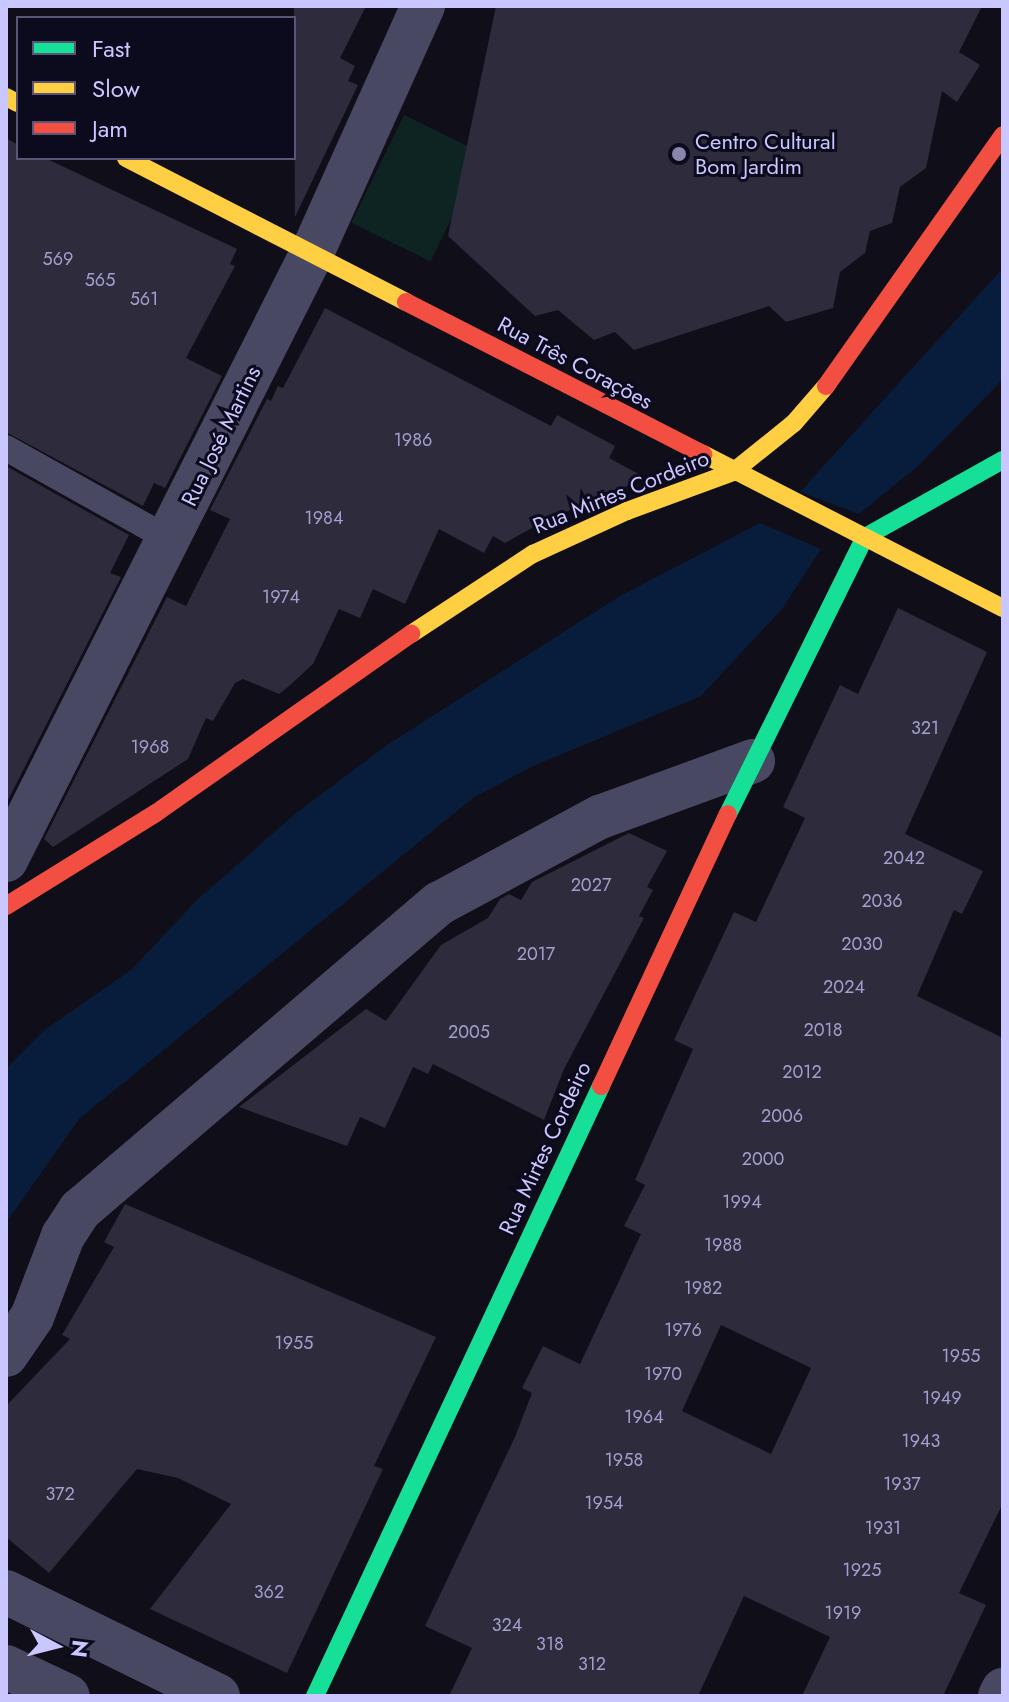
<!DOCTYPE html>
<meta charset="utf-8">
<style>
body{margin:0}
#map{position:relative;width:1009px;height:1702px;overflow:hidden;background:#100e19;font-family:Jost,sans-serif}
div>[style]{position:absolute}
.green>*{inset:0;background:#0d2423;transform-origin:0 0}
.water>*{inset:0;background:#081d3b}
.building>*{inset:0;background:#2d2b3c}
.lane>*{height:26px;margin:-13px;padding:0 13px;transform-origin:13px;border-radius:13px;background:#484862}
.street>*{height:44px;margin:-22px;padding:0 22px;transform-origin:22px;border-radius:22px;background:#484862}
.fast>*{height:18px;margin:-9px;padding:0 9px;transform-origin:9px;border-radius:9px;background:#16e098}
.slow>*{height:18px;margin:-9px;padding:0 9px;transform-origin:9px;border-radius:9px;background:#ffcf43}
.jam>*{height:18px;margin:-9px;padding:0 9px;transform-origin:9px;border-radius:9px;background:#f24e42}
.dots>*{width:22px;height:22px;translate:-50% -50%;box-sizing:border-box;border:4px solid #0c0a1d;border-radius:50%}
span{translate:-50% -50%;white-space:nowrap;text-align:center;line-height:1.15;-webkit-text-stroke:6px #0c0a1d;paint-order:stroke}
.number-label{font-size:18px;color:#a39fce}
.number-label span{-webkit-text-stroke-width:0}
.poi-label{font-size:22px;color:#cac6ff}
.left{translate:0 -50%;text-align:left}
.street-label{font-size:22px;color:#cac6ff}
.frame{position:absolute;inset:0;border:8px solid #cac6ff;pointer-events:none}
.legend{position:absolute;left:16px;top:16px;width:280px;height:144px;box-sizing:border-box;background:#0c0a1d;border:2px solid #585577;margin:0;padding:10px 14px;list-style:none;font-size:24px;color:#cac6ff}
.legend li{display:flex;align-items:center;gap:16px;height:40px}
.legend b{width:40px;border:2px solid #585577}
.north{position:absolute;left:16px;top:1606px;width:80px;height:80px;-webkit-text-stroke:6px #0c0a1d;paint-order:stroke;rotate:97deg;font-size:22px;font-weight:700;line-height:32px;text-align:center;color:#cac6ff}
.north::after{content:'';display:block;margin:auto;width:28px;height:36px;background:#cac6ff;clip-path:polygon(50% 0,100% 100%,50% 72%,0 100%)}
</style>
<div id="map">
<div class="green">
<i style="left:404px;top:115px;width:88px;height:120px;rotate:26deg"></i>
</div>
<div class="water">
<i style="clip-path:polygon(1003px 268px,1003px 379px,918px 466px,859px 514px,800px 492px)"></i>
<i style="clip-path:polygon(760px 523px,821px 549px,782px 609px,701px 696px,531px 767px,473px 798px,79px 1119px,6px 1223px,6px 1069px,46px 1029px,131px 970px,197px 900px,296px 813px,387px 745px,620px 596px)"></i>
</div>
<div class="building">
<i style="clip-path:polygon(294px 6px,366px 6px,340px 58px,355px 66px,348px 81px,358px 85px,295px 217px)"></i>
<i style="clip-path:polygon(496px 6px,982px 6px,959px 52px,980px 65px,957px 102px,942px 91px,926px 168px,900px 187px,892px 223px,870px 231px,865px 253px,840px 272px,833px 308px,786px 322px,769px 306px,634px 350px,615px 332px,594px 340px,558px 310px,535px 316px,448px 236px)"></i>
<i style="clip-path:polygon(6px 138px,18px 145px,18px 158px,45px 158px,237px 249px,230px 264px,235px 266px,186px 358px,222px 376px,165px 488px,154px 483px,143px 506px,6px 432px)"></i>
<i style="clip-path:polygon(325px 308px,551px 426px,557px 415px,615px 446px,609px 458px,646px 478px,549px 519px,542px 516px,539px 524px,505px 543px,493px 536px,484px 553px,439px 529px,405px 604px,373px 589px,360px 618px,339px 609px,313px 664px,289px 686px,279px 694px,243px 679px,235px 683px,213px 721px,206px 718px,188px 759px,53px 847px,44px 839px,167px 597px,186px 606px,230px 519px,210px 510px,267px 399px,271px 401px,278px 386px,283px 388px)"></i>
<i style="clip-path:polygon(6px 466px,129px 535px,110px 573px,121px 577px,6px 804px)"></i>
<i style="clip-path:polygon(evenodd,898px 608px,987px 652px,905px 834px,983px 871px,962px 914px,954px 910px,917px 996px,1003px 1038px,1003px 1503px,959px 1593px,986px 1605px,943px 1696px,802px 1696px,830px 1637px,744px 1596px,698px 1696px,449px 1696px,472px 1648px,425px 1626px,515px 1437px,532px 1393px,522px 1388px,543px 1346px,580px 1364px,641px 1234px,624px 1226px,645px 1185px,635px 1180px,693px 1049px,674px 1040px,734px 912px,756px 922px,805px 818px,783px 807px,840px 685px,858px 694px,898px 608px,721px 1325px,811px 1368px,771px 1454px,682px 1411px,721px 1325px)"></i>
<i style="clip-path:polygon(629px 833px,667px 851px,647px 887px,653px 890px,639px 916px,644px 918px,564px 1069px,544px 1120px,433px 1064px,428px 1074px,413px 1067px,385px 1128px,360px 1117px,347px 1146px,239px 1107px,366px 1009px,386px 1021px,441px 945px,488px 918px,500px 899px,509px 894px,521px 900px,532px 882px)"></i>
<i style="clip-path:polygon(125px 1204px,436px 1337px,374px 1466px,383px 1469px,287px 1673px,150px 1609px,231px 1504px,178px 1478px,137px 1469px,49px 1573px,6px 1537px,6px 1406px,70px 1339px,62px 1335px,114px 1247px,104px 1242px)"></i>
</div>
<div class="lane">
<i style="left:6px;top:448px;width:187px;rotate:29.2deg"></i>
</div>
<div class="street">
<i style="left:6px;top:860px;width:680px;rotate:-63.25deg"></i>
<i style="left:312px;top:253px;width:271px;rotate:-65.8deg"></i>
<i style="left:6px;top:1355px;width:46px;rotate:-55.6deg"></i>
<i style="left:32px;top:1317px;width:87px;rotate:-69.1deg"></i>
<i style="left:63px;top:1236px;width:31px;rotate:-57deg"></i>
<i style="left:80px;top:1210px;width:473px;rotate:-40.5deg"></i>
<i style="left:440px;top:903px;width:182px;rotate:-28.3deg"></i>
<i style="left:600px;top:817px;width:163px;rotate:-20.1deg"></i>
<i style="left:6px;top:1592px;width:236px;rotate:26.1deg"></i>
<i style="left:6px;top:1667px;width:68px;rotate:25.1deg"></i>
<i style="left:1000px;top:1696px;width:7px;rotate:-63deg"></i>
</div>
<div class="fast">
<i style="left:728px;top:814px;width:309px;rotate:-63.7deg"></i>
<i style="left:865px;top:537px;width:158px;rotate:-29.2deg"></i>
<i style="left:315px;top:1696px;width:674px;rotate:-64.88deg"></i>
</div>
<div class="slow">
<i style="left:6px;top:97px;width:13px;rotate:27deg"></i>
<i style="left:126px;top:158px;width:315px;rotate:27.2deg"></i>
<i style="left:703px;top:454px;width:337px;rotate:27.2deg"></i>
<i style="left:411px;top:634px;width:146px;rotate:-33.3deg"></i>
<i style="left:533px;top:554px;width:103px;rotate:-24.6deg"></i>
<i style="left:627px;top:511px;width:113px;rotate:-20.2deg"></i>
<i style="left:733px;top:472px;width:78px;rotate:-38.8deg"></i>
<i style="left:794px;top:423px;width:49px;rotate:-49.1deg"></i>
</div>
<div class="jam">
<i style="left:406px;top:302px;width:334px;rotate:27.1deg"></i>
<i style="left:826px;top:386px;width:307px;rotate:-54.8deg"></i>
<i style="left:6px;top:906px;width:176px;rotate:-31.8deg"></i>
<i style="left:156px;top:813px;width:312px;rotate:-35.1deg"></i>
<i style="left:601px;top:1086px;width:300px;rotate:-65deg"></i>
</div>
<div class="dots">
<i style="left:679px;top:154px;background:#8986ae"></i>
</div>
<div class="number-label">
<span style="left:58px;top:259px">569</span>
<span style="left:100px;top:280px">565</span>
<span style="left:144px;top:299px">561</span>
<span style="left:413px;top:440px">1986</span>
<span style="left:324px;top:518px">1984</span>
<span style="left:281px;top:597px">1974</span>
<span style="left:925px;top:728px">321</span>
<span style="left:150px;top:747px">1968</span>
<span style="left:904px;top:858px">2042</span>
<span style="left:591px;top:885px">2027</span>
<span style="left:882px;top:901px">2036</span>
<span style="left:862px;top:944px">2030</span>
<span style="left:536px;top:954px">2017</span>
<span style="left:844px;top:987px">2024</span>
<span style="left:823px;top:1030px">2018</span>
<span style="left:469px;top:1032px">2005</span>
<span style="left:802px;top:1072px">2012</span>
<span style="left:782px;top:1116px">2006</span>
<span style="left:763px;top:1159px">2000</span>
<span style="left:742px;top:1202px">1994</span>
<span style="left:723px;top:1245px">1988</span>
<span style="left:703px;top:1288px">1982</span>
<span style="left:683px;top:1330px">1976</span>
<span style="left:294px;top:1343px">1955</span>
<span style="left:961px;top:1356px">1955</span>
<span style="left:663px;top:1374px">1970</span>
<span style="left:942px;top:1398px">1949</span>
<span style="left:644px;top:1417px">1964</span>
<span style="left:921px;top:1441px">1943</span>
<span style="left:624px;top:1460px">1958</span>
<span style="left:902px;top:1484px">1937</span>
<span style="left:60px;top:1494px">372</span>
<span style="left:604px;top:1503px">1954</span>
<span style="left:883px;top:1528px">1931</span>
<span style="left:862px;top:1570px">1925</span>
<span style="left:269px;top:1592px">362</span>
<span style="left:843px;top:1613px">1919</span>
<span style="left:507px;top:1625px">324</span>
<span style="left:550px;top:1644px">318</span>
<span style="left:592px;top:1664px">312</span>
</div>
<div class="poi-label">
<span class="left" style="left:695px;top:154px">Centro Cultural<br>Bom Jardim</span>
</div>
<div class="street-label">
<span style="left:575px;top:363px;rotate:28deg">Rua Três Corações</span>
<span style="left:221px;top:436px;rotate:-64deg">Rua José Martins</span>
<span style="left:621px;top:492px;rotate:-22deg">Rua Mirtes Cordeiro</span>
<span style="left:545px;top:1148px;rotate:-65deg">Rua Mirtes Cordeiro</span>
</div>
<div class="frame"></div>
<ul class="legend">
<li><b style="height:10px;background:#16e098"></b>Fast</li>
<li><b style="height:10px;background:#ffcf43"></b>Slow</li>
<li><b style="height:10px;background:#f24e42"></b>Jam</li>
</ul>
<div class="north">N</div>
</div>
